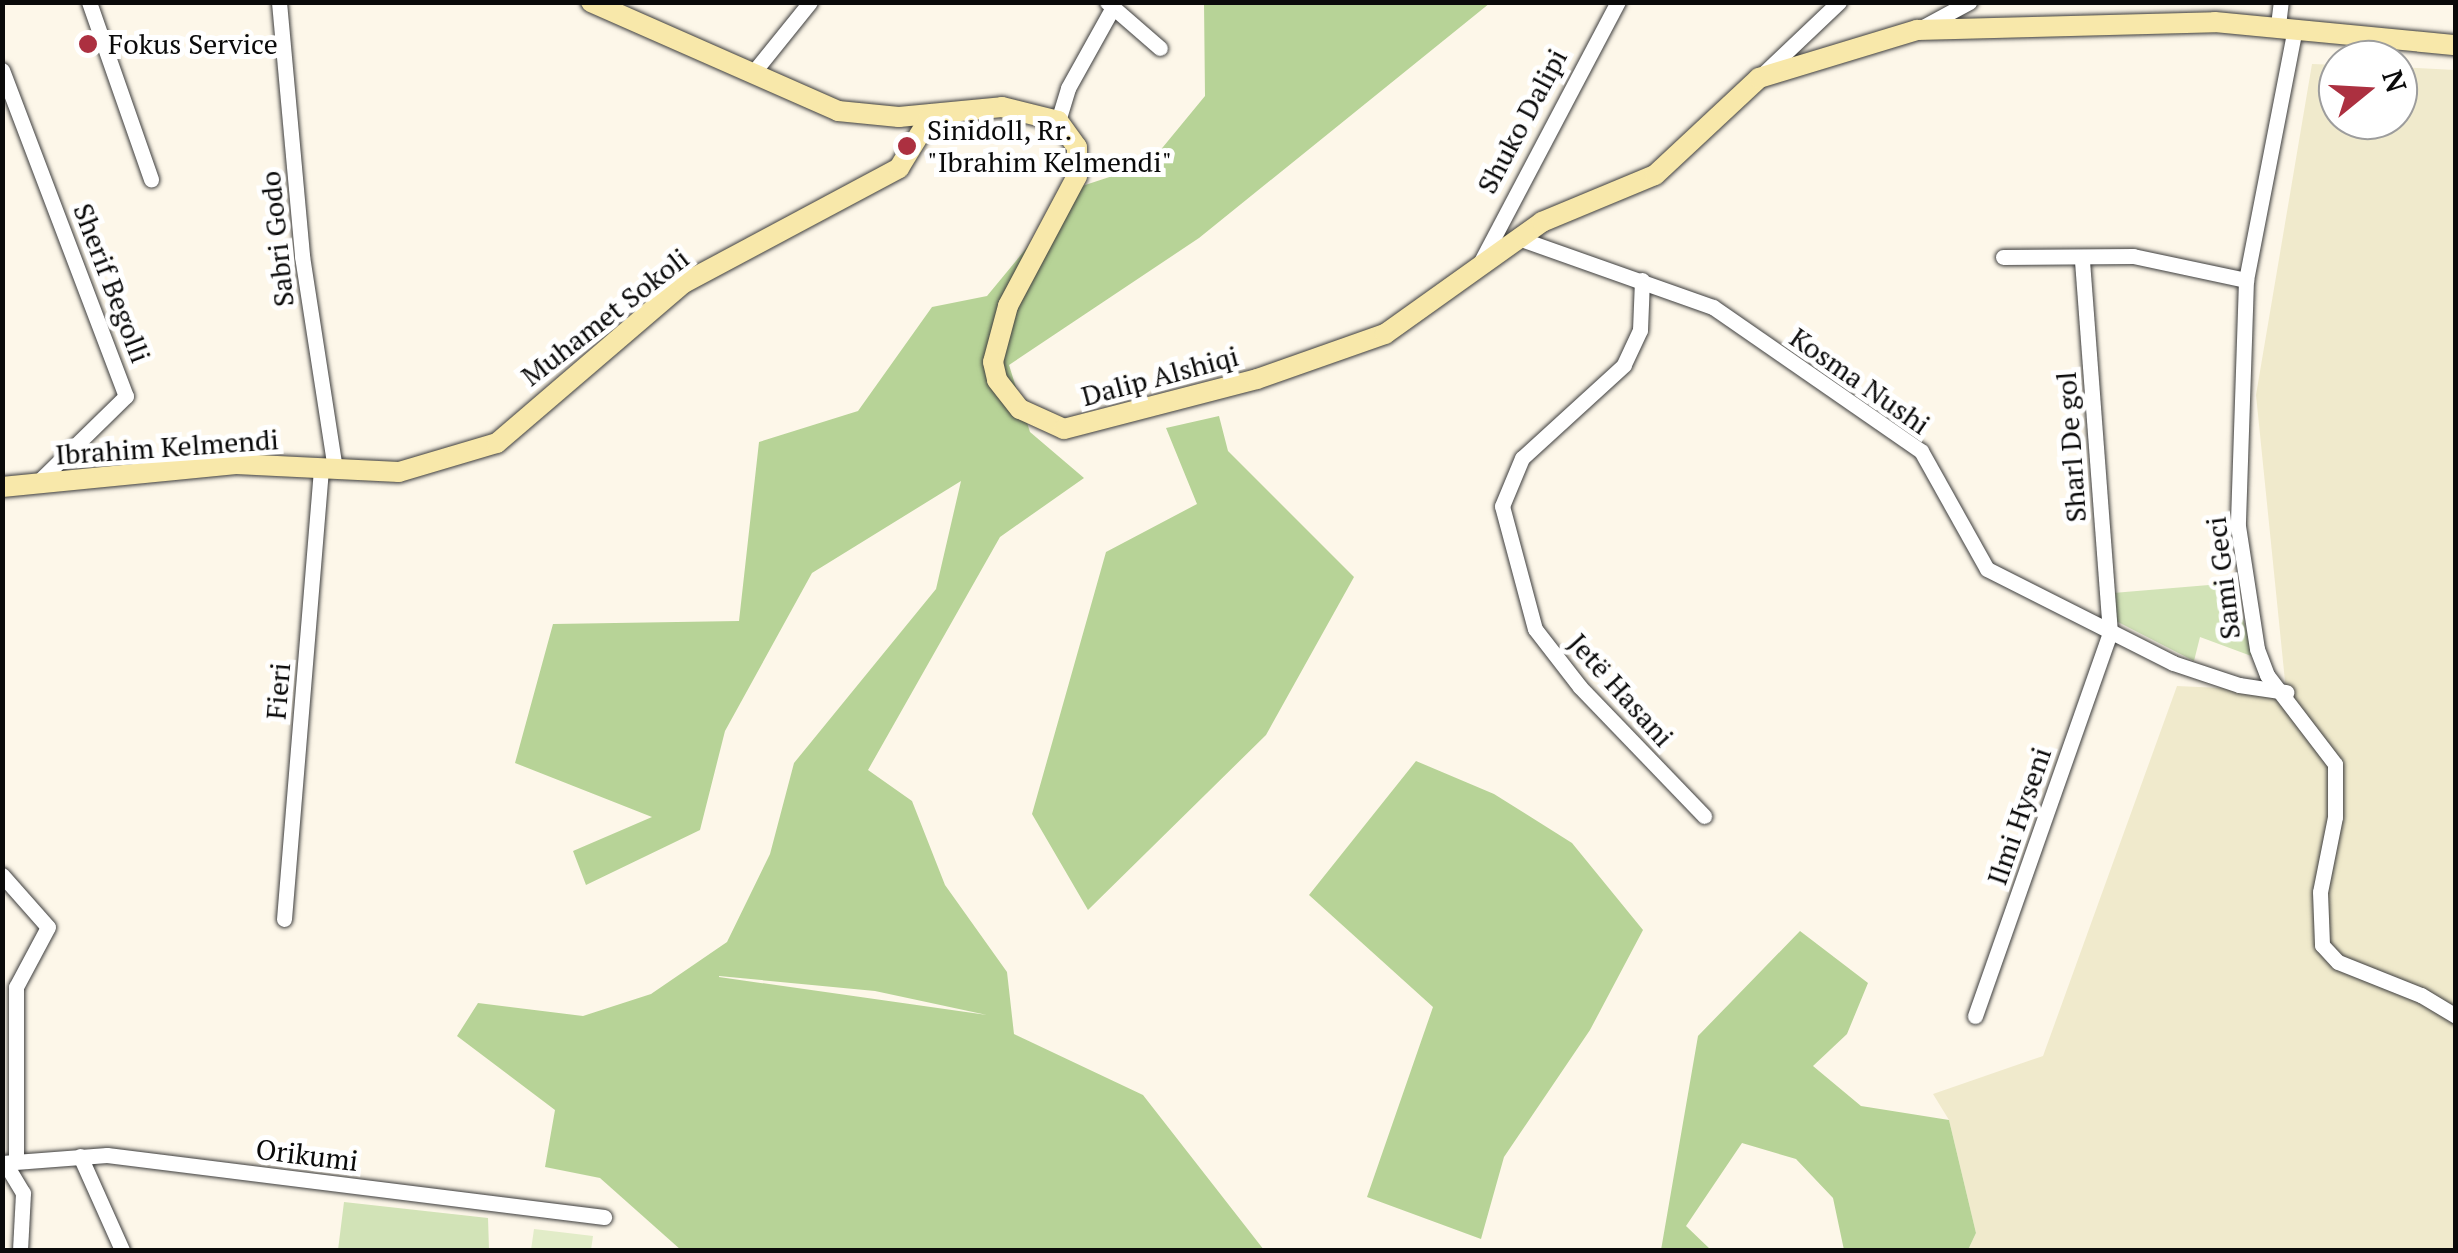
<!DOCTYPE html>
<meta charset="utf-8">
<style>
body{margin:0}
#map{position:relative;width:2458px;height:1253px;overflow:hidden;background:#fdf7e9;font-family:"PT Serif",serif}
div>[style]{position:absolute}
.farmland>*{inset:0;background:#f0eacc}
.green>*{inset:0;background:#d2e3b7}
.forest>*{inset:0;background:#b7d397}
.pitch>*{inset:0;background:#e2ecc8}
.roads{filter:drop-shadow(0 0 2px #3d3d3d) drop-shadow(0 0 2px #3d3d3d)}
.street>*{height:15px;margin:-7.5px;padding:0 7.5px;transform-origin:7.5px;border-radius:7.5px;background:#fff}
.secondary>*{height:20px;margin:-10px;padding:0 10px;transform-origin:10px;border-radius:10px;background:#f8e8aa}
.dots>*{width:28px;height:28px;translate:-50% -50%;box-sizing:border-box;border:5px solid #fff;border-radius:50%}
span{translate:-50% -50%;white-space:nowrap;text-align:center;line-height:1.15;-webkit-text-stroke:10px #fff;paint-order:stroke}
.poi-label{font-size:28px;color:#0a0a0a}
.left{translate:0 -50%;text-align:left}
.street-label{font-size:28px;color:#0a0a0a}
.frame{position:absolute;inset:0;border:5px solid #0a0a0a;pointer-events:none}
.north{position:absolute;left:2318px;top:40px;width:100px;height:100px;box-sizing:border-box;background:#fff;border:2px solid #9d9d9d;border-radius:50%;rotate:72deg;font-size:28px;font-weight:700;line-height:40px;text-align:center;color:#0a0a0a}
.north::after{content:'';display:block;margin:auto;width:35px;height:45px;background:#ac3040;clip-path:polygon(50% 0,100% 100%,50% 72%,0 100%)}
</style>
<div id="map">
<div class="farmland">
<i style="clip-path:polygon(2312px 64px,2338px 65px,2338px 120px,2398px 120px,2398px 67px,2455px 70px,2455px 1250px,1968px 1250px,1976px 1233px,1949px 1120px,1933px 1094px,2043px 1056px,2177px 686px,2286px 691px,2256px 395px)"></i>
</div>
<div class="green">
<i style="clip-path:polygon(2233px 583px,2254px 657px,2200px 637px,2194px 661px,2116px 621px,2113px 593px)"></i>
<i style="clip-path:polygon(344px 1202px,488px 1218px,489px 1250px,338px 1250px)"></i>
</div>
<div class="forest">
<i style="clip-path:polygon(evenodd,1204px 3px,1490px 3px,1199px 238px,1009px 365px,1030px 432px,1084px 478px,1000px 537px,868px 770px,912px 801px,945px 885px,1007px 972px,1014px 1034px,1143px 1095px,1264px 1250px,681px 1250px,600px 1178px,545px 1167px,555px 1110px,457px 1036px,478px 1003px,583px 1016px,651px 994px,727px 942px,770px 854px,794px 763px,936px 589px,961px 481px,812px 573px,725px 731px,700px 830px,586px 885px,573px 851px,652px 817px,515px 763px,553px 624px,739px 621px,759px 442px,858px 411px,932px 307px,987px 296px,1076px 188px,1149px 164px,1205px 96px,1204px 3px,719px 976px,875px 991px,987px 1015px,719px 977px,719px 976px)"></i>
<i style="clip-path:polygon(1219px 416px,1228px 451px,1354px 577px,1266px 735px,1088px 910px,1032px 814px,1106px 552px,1197px 504px,1166px 428px)"></i>
<i style="clip-path:polygon(1416px 761px,1494px 794px,1572px 843px,1643px 930px,1590px 1030px,1504px 1157px,1481px 1239px,1367px 1197px,1433px 1007px,1309px 895px)"></i>
<i style="clip-path:polygon(1800px 931px,1868px 983px,1847px 1034px,1813px 1066px,1861px 1106px,1949px 1120px,1976px 1233px,1968px 1250px,1844px 1250px,1833px 1198px,1796px 1159px,1742px 1143px,1686px 1226px,1711px 1250px,1661px 1250px,1698px 1036px)"></i>
</div>
<div class="pitch">
<i style="clip-path:polygon(534px 1229px,593px 1236px,591px 1250px,531px 1250px)"></i>
</div>
<div class="roads">
<div class="street">
<i style="left:89px;top:2px;width:188px;rotate:70.7deg"></i>
<i style="left:279px;top:2px;width:255px;rotate:84.8deg"></i>
<i style="left:302px;top:256px;width:215px;rotate:81.2deg"></i>
<i style="left:1107px;top:2px;width:70px;rotate:41deg"></i>
<i style="left:2278px;top:25px;width:23px;rotate:-83deg"></i>
<i style="left:1921px;top:28px;width:55px;rotate:-28.4deg"></i>
<i style="left:2295px;top:28px;width:257px;rotate:101deg"></i>
<i style="left:2246px;top:280px;width:246px;rotate:91.9deg"></i>
<i style="left:2238px;top:526px;width:124px;rotate:81.2deg"></i>
<i style="left:2257px;top:649px;width:28px;rotate:69deg"></i>
<i style="left:2267px;top:675px;width:112px;rotate:52.6deg"></i>
<i style="left:2335px;top:764px;width:53px;rotate:90deg"></i>
<i style="left:2335px;top:817px;width:76px;rotate:101.3deg"></i>
<i style="left:2320px;top:892px;width:53px;rotate:87.8deg"></i>
<i style="left:2322px;top:945px;width:23px;rotate:47deg"></i>
<i style="left:2338px;top:962px;width:89px;rotate:21.7deg"></i>
<i style="left:2421px;top:995px;width:41px;rotate:31deg"></i>
<i style="left:2px;top:70px;width:349px;rotate:69.2deg"></i>
<i style="left:126px;top:396px;width:126px;rotate:135.6deg"></i>
<i style="left:752px;top:74px;width:92px;rotate:-51.1deg"></i>
<i style="left:1762px;top:75px;width:106px;rotate:-43.5deg"></i>
<i style="left:1058px;top:121px;width:34px;rotate:-73deg"></i>
<i style="left:1068px;top:88px;width:93px;rotate:-60.9deg"></i>
<i style="left:1518px;top:238px;width:207px;rotate:19.5deg"></i>
<i style="left:1713px;top:307px;width:253px;rotate:34.7deg"></i>
<i style="left:1921px;top:451px;width:135px;rotate:60.8deg"></i>
<i style="left:1987px;top:569px;width:208px;rotate:26.8deg"></i>
<i style="left:2173px;top:663px;width:70px;rotate:18.4deg"></i>
<i style="left:2239px;top:685px;width:48px;rotate:8.5deg"></i>
<i style="left:2003px;top:257px;width:130px;rotate:-0.4deg"></i>
<i style="left:2133px;top:256px;width:116px;rotate:12deg"></i>
<i style="left:1478px;top:267px;width:300px;rotate:-62.2deg"></i>
<i style="left:1642px;top:280px;width:50px;rotate:92.3deg"></i>
<i style="left:1640px;top:330px;width:38px;rotate:115deg"></i>
<i style="left:1624px;top:365px;width:138px;rotate:137.6deg"></i>
<i style="left:1522px;top:458px;width:52px;rotate:112.6deg"></i>
<i style="left:1502px;top:506px;width:127px;rotate:75deg"></i>
<i style="left:1535px;top:629px;width:73px;rotate:52.2deg"></i>
<i style="left:1580px;top:687px;width:179px;rotate:46.1deg"></i>
<i style="left:2px;top:875px;width:69px;rotate:48.5deg"></i>
<i style="left:48px;top:927px;width:68px;rotate:118.1deg"></i>
<i style="left:16px;top:987px;width:174px;rotate:90deg"></i>
<i style="left:284px;top:919px;width:453px;rotate:-85.3deg"></i>
<i style="left:1975px;top:1016px;width:406px;rotate:-70.6deg"></i>
<i style="left:2110px;top:633px;width:377px;rotate:-94.3deg"></i>
<i style="left:80px;top:1156px;width:103px;rotate:65.9deg"></i>
<i style="left:2px;top:1163px;width:105px;rotate:-4.4deg"></i>
<i style="left:107px;top:1155px;width:501px;rotate:7.11deg"></i>
<i style="left:5px;top:1163px;width:35px;rotate:59deg"></i>
<i style="left:23px;top:1193px;width:57px;rotate:93deg"></i>
</div>
<div class="secondary">
<i style="left:591px;top:2px;width:270px;rotate:23.8deg"></i>
<i style="left:838px;top:111px;width:61px;rotate:5.6deg"></i>
<i style="left:899px;top:117px;width:103px;rotate:-5.5deg"></i>
<i style="left:1002px;top:107px;width:58px;rotate:14deg"></i>
<i style="left:1058px;top:121px;width:32px;rotate:54deg"></i>
<i style="left:1077px;top:147px;width:29px;rotate:90deg"></i>
<i style="left:1077px;top:176px;width:147px;rotate:118deg"></i>
<i style="left:1008px;top:306px;width:58px;rotate:105deg"></i>
<i style="left:993px;top:362px;width:18px;rotate:77deg"></i>
<i style="left:997px;top:380px;width:37px;rotate:52deg"></i>
<i style="left:1020px;top:409px;width:48px;rotate:24.4deg"></i>
<i style="left:1064px;top:429px;width:199px;rotate:-14.5deg"></i>
<i style="left:1257px;top:379px;width:136px;rotate:-19.4deg"></i>
<i style="left:1385px;top:334px;width:193px;rotate:-35.5deg"></i>
<i style="left:1542px;top:222px;width:122px;rotate:-22.6deg"></i>
<i style="left:1655px;top:175px;width:142px;rotate:-43deg"></i>
<i style="left:1759px;top:78px;width:165px;rotate:-16.9deg"></i>
<i style="left:1917px;top:30px;width:298px;rotate:-1.5deg"></i>
<i style="left:2215px;top:22px;width:242px;rotate:5.5deg"></i>
<i style="left:2px;top:487px;width:235px;rotate:-5.6deg"></i>
<i style="left:236px;top:464px;width:163px;rotate:2.8deg"></i>
<i style="left:399px;top:472px;width:102px;rotate:-16.5deg"></i>
<i style="left:497px;top:443px;width:246px;rotate:-40.6deg"></i>
<i style="left:684px;top:283px;width:244px;rotate:-28.1deg"></i>
<i style="left:899px;top:168px;width:63px;rotate:-58.6deg"></i>
</div>
</div>
<div class="dots">
<i style="left:88px;top:44px;background:#ac3040"></i>
<i style="left:907px;top:146px;background:#ac3040"></i>
</div>
<div class="poi-label">
<span class="left" style="left:108px;top:44px">Fokus Service</span>
<span class="left" style="left:927px;top:146px">Sinidoll, Rr.<br>"Ibrahim Kelmendi"</span>
</div>
<div class="street-label">
<span style="left:1522px;top:121px;rotate:-62deg">Shuko Dalipi</span>
<span style="left:277px;top:239px;rotate:-96deg">Sabri Godo</span>
<span style="left:112px;top:283px;rotate:69deg">Sherif Begolli</span>
<span style="left:605px;top:317px;rotate:-38deg">Muhamet Sokoli</span>
<span style="left:1160px;top:376px;rotate:-15deg">Dalip Alshiqi</span>
<span style="left:1860px;top:381px;rotate:35deg">Kosma Nushi</span>
<span style="left:167px;top:447px;rotate:-4deg">Ibrahim Kelmendi</span>
<span style="left:2071px;top:447px;rotate:-94deg">Sharl De gol</span>
<span style="left:2223px;top:578px;rotate:-97deg">Sami Geci</span>
<span style="left:1621px;top:690px;rotate:48deg">Jetë Hasani</span>
<span style="left:278px;top:691px;rotate:-85deg">Fieri</span>
<span style="left:2019px;top:816px;rotate:-71deg">Ilmi Hyseni</span>
<span style="left:307px;top:1155px;rotate:7deg">Orikumi</span>
</div>
<div class="frame"></div>
<div class="north">N</div>
</div>
